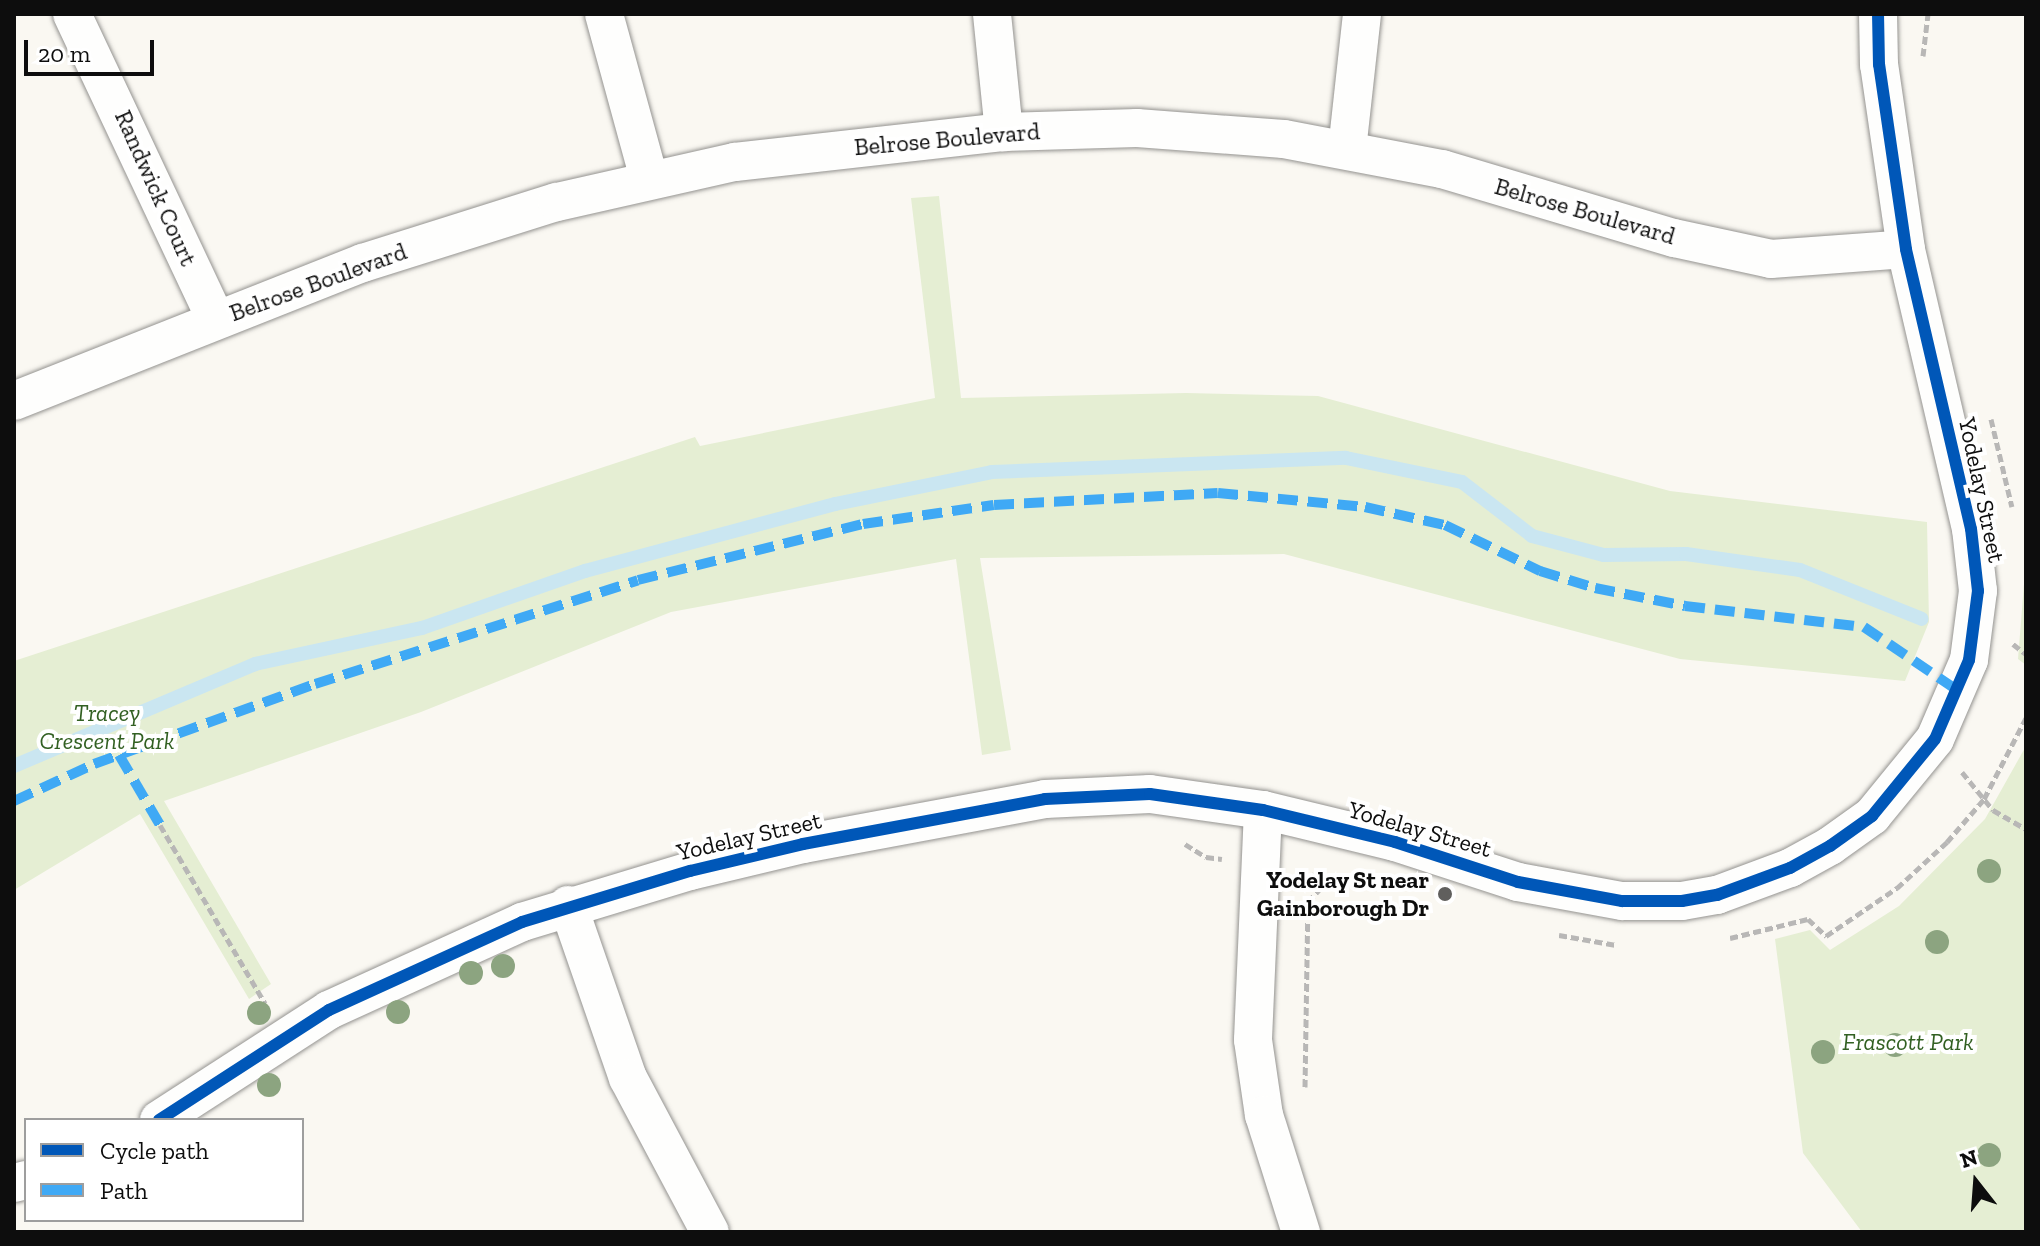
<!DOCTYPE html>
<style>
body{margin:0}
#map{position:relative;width:2040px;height:1246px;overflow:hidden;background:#faf8f2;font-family:"Zilla Slab",serif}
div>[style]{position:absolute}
.green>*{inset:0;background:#e5eed3}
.stream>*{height:14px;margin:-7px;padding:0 7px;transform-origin:7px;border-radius:7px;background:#cae6f1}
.path>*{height:5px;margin-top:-2.5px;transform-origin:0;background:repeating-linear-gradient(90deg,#b8b7b6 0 8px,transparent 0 12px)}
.roads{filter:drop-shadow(0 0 2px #949390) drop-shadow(0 0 2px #949390)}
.street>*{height:38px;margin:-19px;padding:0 19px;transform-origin:19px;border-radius:19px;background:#fefefd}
.quiet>*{height:10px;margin-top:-5px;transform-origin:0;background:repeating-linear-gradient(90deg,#3fa9f5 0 20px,transparent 0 30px)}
.cycleway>*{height:12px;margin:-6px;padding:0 6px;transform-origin:6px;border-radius:6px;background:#0057b8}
.trees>*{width:24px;height:24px;margin:-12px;border-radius:50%;background:#8ca480}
.dots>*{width:22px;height:22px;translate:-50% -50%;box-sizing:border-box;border:4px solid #fff;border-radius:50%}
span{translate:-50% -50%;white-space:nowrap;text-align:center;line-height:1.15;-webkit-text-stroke:8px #fff;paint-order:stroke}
.street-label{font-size:24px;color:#0d0d0d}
.park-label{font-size:24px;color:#326022;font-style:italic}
.poi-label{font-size:24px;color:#0d0d0d;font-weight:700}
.right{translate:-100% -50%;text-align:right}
.frame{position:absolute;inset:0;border:16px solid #0d0d0d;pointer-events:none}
.legend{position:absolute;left:24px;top:1118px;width:280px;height:104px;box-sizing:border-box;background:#fff;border:2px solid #9e9e9e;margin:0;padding:10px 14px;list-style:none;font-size:24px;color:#0d0d0d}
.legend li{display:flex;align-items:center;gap:16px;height:40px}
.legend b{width:40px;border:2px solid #9e9e9e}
.north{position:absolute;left:1936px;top:1142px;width:80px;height:80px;-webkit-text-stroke:6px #fff;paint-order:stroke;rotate:343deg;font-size:22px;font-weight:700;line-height:32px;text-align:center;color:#0d0d0d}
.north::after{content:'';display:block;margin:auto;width:28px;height:36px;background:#0d0d0d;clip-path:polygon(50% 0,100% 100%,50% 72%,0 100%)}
.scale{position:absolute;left:24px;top:40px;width:130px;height:36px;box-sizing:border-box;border:4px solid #0d0d0d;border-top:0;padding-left:10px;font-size:24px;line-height:28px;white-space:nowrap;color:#0d0d0d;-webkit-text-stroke:6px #fff;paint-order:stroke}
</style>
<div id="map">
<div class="green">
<i style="clip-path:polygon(939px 196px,961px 398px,1186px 393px,1318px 396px,1670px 491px,1927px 522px,1929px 622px,1905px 681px,1680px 659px,1284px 554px,980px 558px,1011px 750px,982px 755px,956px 559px,671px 612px,421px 712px,164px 801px,271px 984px,249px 999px,140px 814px,14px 890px,14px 661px,695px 437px,700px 446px,935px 398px,911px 198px)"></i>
<i style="clip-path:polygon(2026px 559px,2026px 665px,2018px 659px)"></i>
<i style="clip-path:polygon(2026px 746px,2026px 1232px,1862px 1232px,1803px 1153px,1775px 939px,1810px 930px,1830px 950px,1899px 906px,1985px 819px)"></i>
</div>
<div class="stream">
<i style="left:14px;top:766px;width:262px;rotate:-22.9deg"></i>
<i style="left:255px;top:664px;width:171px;rotate:-12.2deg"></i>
<i style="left:422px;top:628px;width:173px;rotate:-19.3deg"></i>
<i style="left:585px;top:571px;width:259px;rotate:-15deg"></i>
<i style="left:835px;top:504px;width:160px;rotate:-11.5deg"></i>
<i style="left:992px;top:472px;width:354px;rotate:-2.3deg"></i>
<i style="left:1346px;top:458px;width:118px;rotate:11.7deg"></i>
<i style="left:1462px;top:482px;width:88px;rotate:37.6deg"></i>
<i style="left:1532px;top:536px;width:74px;rotate:14.8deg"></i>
<i style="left:1604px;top:555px;width:82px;rotate:-0.7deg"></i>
<i style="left:1686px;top:554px;width:115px;rotate:8deg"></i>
<i style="left:1800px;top:570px;width:131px;rotate:21.9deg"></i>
</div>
<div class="path">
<i style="left:1923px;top:56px;width:42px;rotate:-83.2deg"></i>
<i style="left:1991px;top:419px;width:90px;rotate:76.6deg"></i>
<i style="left:2013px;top:644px;width:16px;rotate:38deg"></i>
<i style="left:1962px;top:772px;width:49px;rotate:50.8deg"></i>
<i style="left:1993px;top:810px;width:38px;rotate:30deg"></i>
<i style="left:160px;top:825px;width:207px;rotate:59.5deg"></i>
<i style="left:1185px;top:844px;width:25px;rotate:32deg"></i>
<i style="left:1206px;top:857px;width:16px;rotate:7deg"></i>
<i style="left:1300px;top:871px;width:29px;rotate:18deg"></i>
<i style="left:1559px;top:935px;width:58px;rotate:10deg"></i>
<i style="left:1730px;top:938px;width:80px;rotate:-13.7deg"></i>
<i style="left:1808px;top:919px;width:25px;rotate:43deg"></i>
<i style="left:1826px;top:936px;width:86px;rotate:-34.1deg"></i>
<i style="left:1897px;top:888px;width:68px;rotate:-42.6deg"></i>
<i style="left:1947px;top:842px;width:57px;rotate:-49.3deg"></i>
<i style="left:1984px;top:799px;width:91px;rotate:-62.6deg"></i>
<i style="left:1305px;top:1087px;width:185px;rotate:-89.1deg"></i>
<i style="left:1308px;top:902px;width:30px;rotate:-48deg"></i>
<i style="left:1328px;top:880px;width:22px;rotate:-10deg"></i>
</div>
<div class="roads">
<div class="street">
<i style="left:72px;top:14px;width:338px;rotate:64.8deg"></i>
<i style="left:604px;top:14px;width:171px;rotate:74.7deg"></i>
<i style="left:992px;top:14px;width:119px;rotate:84.2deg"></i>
<i style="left:1347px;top:150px;width:137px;rotate:-83.7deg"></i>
<i style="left:14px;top:401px;width:375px;rotate:-21.6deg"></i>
<i style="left:363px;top:263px;width:203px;rotate:-17.5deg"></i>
<i style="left:557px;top:202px;width:182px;rotate:-12.7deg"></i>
<i style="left:735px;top:162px;width:271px;rotate:-6.4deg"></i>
<i style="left:1004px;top:132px;width:133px;rotate:-1.7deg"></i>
<i style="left:1137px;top:128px;width:147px;rotate:4.3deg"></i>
<i style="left:1284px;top:139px;width:161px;rotate:10.8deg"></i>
<i style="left:1442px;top:169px;width:242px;rotate:16.6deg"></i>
<i style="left:1674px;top:238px;width:99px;rotate:12.2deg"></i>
<i style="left:1771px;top:259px;width:135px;rotate:-4.2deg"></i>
<i style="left:1263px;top:810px;width:230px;rotate:92.5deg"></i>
<i style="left:1253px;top:1040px;width:76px;rotate:81.7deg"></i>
<i style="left:1264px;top:1115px;width:123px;rotate:72.5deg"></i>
<i style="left:568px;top:905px;width:183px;rotate:70.9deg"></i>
<i style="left:628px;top:1078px;width:174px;rotate:62deg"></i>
<i style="left:159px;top:1120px;width:202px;rotate:-32.9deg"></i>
<i style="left:329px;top:1010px;width:212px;rotate:-24.5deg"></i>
<i style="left:522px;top:922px;width:176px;rotate:-16.9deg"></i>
<i style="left:690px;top:871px;width:116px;rotate:-13.4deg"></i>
<i style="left:803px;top:844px;width:246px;rotate:-10.5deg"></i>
<i style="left:1045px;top:799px;width:105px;rotate:-2.7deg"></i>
<i style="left:1150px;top:794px;width:114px;rotate:8.1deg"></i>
<i style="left:1263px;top:810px;width:136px;rotate:13.6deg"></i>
<i style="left:1395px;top:842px;width:129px;rotate:18deg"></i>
<i style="left:1518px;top:882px;width:106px;rotate:10.4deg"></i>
<i style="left:1622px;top:901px;width:60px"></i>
<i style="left:1682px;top:901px;width:36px;rotate:-10deg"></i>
<i style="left:1717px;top:895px;width:78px;rotate:-20.3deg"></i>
<i style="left:1790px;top:868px;width:46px;rotate:-28.8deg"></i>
<i style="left:1830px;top:846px;width:52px;rotate:-35.5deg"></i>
<i style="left:1872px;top:816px;width:99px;rotate:-50.7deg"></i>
<i style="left:1935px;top:739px;width:86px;rotate:-66.7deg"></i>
<i style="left:1969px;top:660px;width:70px;rotate:-82.6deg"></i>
<i style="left:1978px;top:591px;width:62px;rotate:-96.4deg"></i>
<i style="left:1971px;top:529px;width:287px;rotate:-103.1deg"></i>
<i style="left:1906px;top:249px;width:186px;rotate:-98.3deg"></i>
<i style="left:1879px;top:65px;width:51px;rotate:-91.1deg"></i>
<i style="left:14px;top:1183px;width:12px;rotate:-14deg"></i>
</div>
</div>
<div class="quiet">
<i style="left:119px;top:755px;width:81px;rotate:59.6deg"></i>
<i style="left:14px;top:801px;width:88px;rotate:-24.8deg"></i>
<i style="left:94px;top:764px;width:235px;rotate:-19.9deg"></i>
<i style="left:315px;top:684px;width:339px;rotate:-17.8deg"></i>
<i style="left:638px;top:580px;width:232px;rotate:-14deg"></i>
<i style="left:863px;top:524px;width:132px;rotate:-8.3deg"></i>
<i style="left:994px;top:505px;width:224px;rotate:-3.1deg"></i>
<i style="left:1218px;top:493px;width:148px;rotate:5.4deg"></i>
<i style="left:1365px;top:507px;width:82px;rotate:12.7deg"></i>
<i style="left:1445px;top:525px;width:106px;rotate:25.8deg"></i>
<i style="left:1540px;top:571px;width:58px;rotate:17.2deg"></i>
<i style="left:1595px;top:588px;width:92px;rotate:11.3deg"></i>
<i style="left:1685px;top:606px;width:180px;rotate:6.7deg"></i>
<i style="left:1864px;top:627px;width:112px;rotate:34.1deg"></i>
</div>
<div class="cycleway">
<i style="left:159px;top:1120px;width:202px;rotate:-32.9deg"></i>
<i style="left:329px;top:1010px;width:212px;rotate:-24.5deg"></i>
<i style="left:522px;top:922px;width:176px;rotate:-16.9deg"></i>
<i style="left:690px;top:871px;width:116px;rotate:-13.4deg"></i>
<i style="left:803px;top:844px;width:246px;rotate:-10.5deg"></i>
<i style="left:1045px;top:799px;width:105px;rotate:-2.7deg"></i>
<i style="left:1150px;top:794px;width:114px;rotate:8.1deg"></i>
<i style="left:1263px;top:810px;width:136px;rotate:13.6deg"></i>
<i style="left:1395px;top:842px;width:129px;rotate:18deg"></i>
<i style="left:1518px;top:882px;width:106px;rotate:10.4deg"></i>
<i style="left:1622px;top:901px;width:60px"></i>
<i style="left:1682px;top:901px;width:36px;rotate:-10deg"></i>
<i style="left:1717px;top:895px;width:78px;rotate:-20.3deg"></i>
<i style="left:1790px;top:868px;width:46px;rotate:-28.8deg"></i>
<i style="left:1830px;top:846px;width:52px;rotate:-35.5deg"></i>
<i style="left:1872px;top:816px;width:99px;rotate:-50.7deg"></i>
<i style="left:1935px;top:739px;width:86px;rotate:-66.7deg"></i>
<i style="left:1969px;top:660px;width:70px;rotate:-82.6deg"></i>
<i style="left:1978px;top:591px;width:62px;rotate:-96.4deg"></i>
<i style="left:1971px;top:529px;width:287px;rotate:-103.1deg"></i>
<i style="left:1906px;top:249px;width:186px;rotate:-98.3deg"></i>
<i style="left:1879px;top:65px;width:51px;rotate:-91.1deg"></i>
</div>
<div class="trees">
<i style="left:1989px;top:871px"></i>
<i style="left:1937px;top:942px"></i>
<i style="left:503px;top:966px"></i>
<i style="left:471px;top:973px"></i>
<i style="left:398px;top:1012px"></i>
<i style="left:259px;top:1013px"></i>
<i style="left:1895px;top:1045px"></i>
<i style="left:1823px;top:1052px"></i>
<i style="left:269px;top:1085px"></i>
<i style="left:1989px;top:1155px"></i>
</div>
<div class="dots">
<i style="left:1445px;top:894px;background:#605f5d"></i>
</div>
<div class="street-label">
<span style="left:947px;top:139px;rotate:-5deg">Belrose Boulevard</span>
<span style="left:156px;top:188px;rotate:66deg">Randwick Court</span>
<span style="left:1585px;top:211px;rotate:16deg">Belrose Boulevard</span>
<span style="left:318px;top:282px;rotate:-20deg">Belrose Boulevard</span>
<span style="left:1982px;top:490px;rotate:78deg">Yodelay Street</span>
<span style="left:1420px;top:829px;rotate:16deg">Yodelay Street</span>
<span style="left:749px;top:836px;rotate:-13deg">Yodelay Street</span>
</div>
<div class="park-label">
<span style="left:107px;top:727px">Tracey<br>Crescent Park</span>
<span style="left:1908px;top:1042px">Frascott Park</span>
</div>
<div class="poi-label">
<span class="right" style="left:1429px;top:894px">Yodelay St near<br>Gainborough Dr</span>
</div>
<div class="frame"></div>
<ul class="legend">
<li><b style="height:10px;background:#0057b8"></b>Cycle path</li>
<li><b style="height:10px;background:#3fa9f5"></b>Path</li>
</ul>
<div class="north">N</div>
<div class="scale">20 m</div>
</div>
